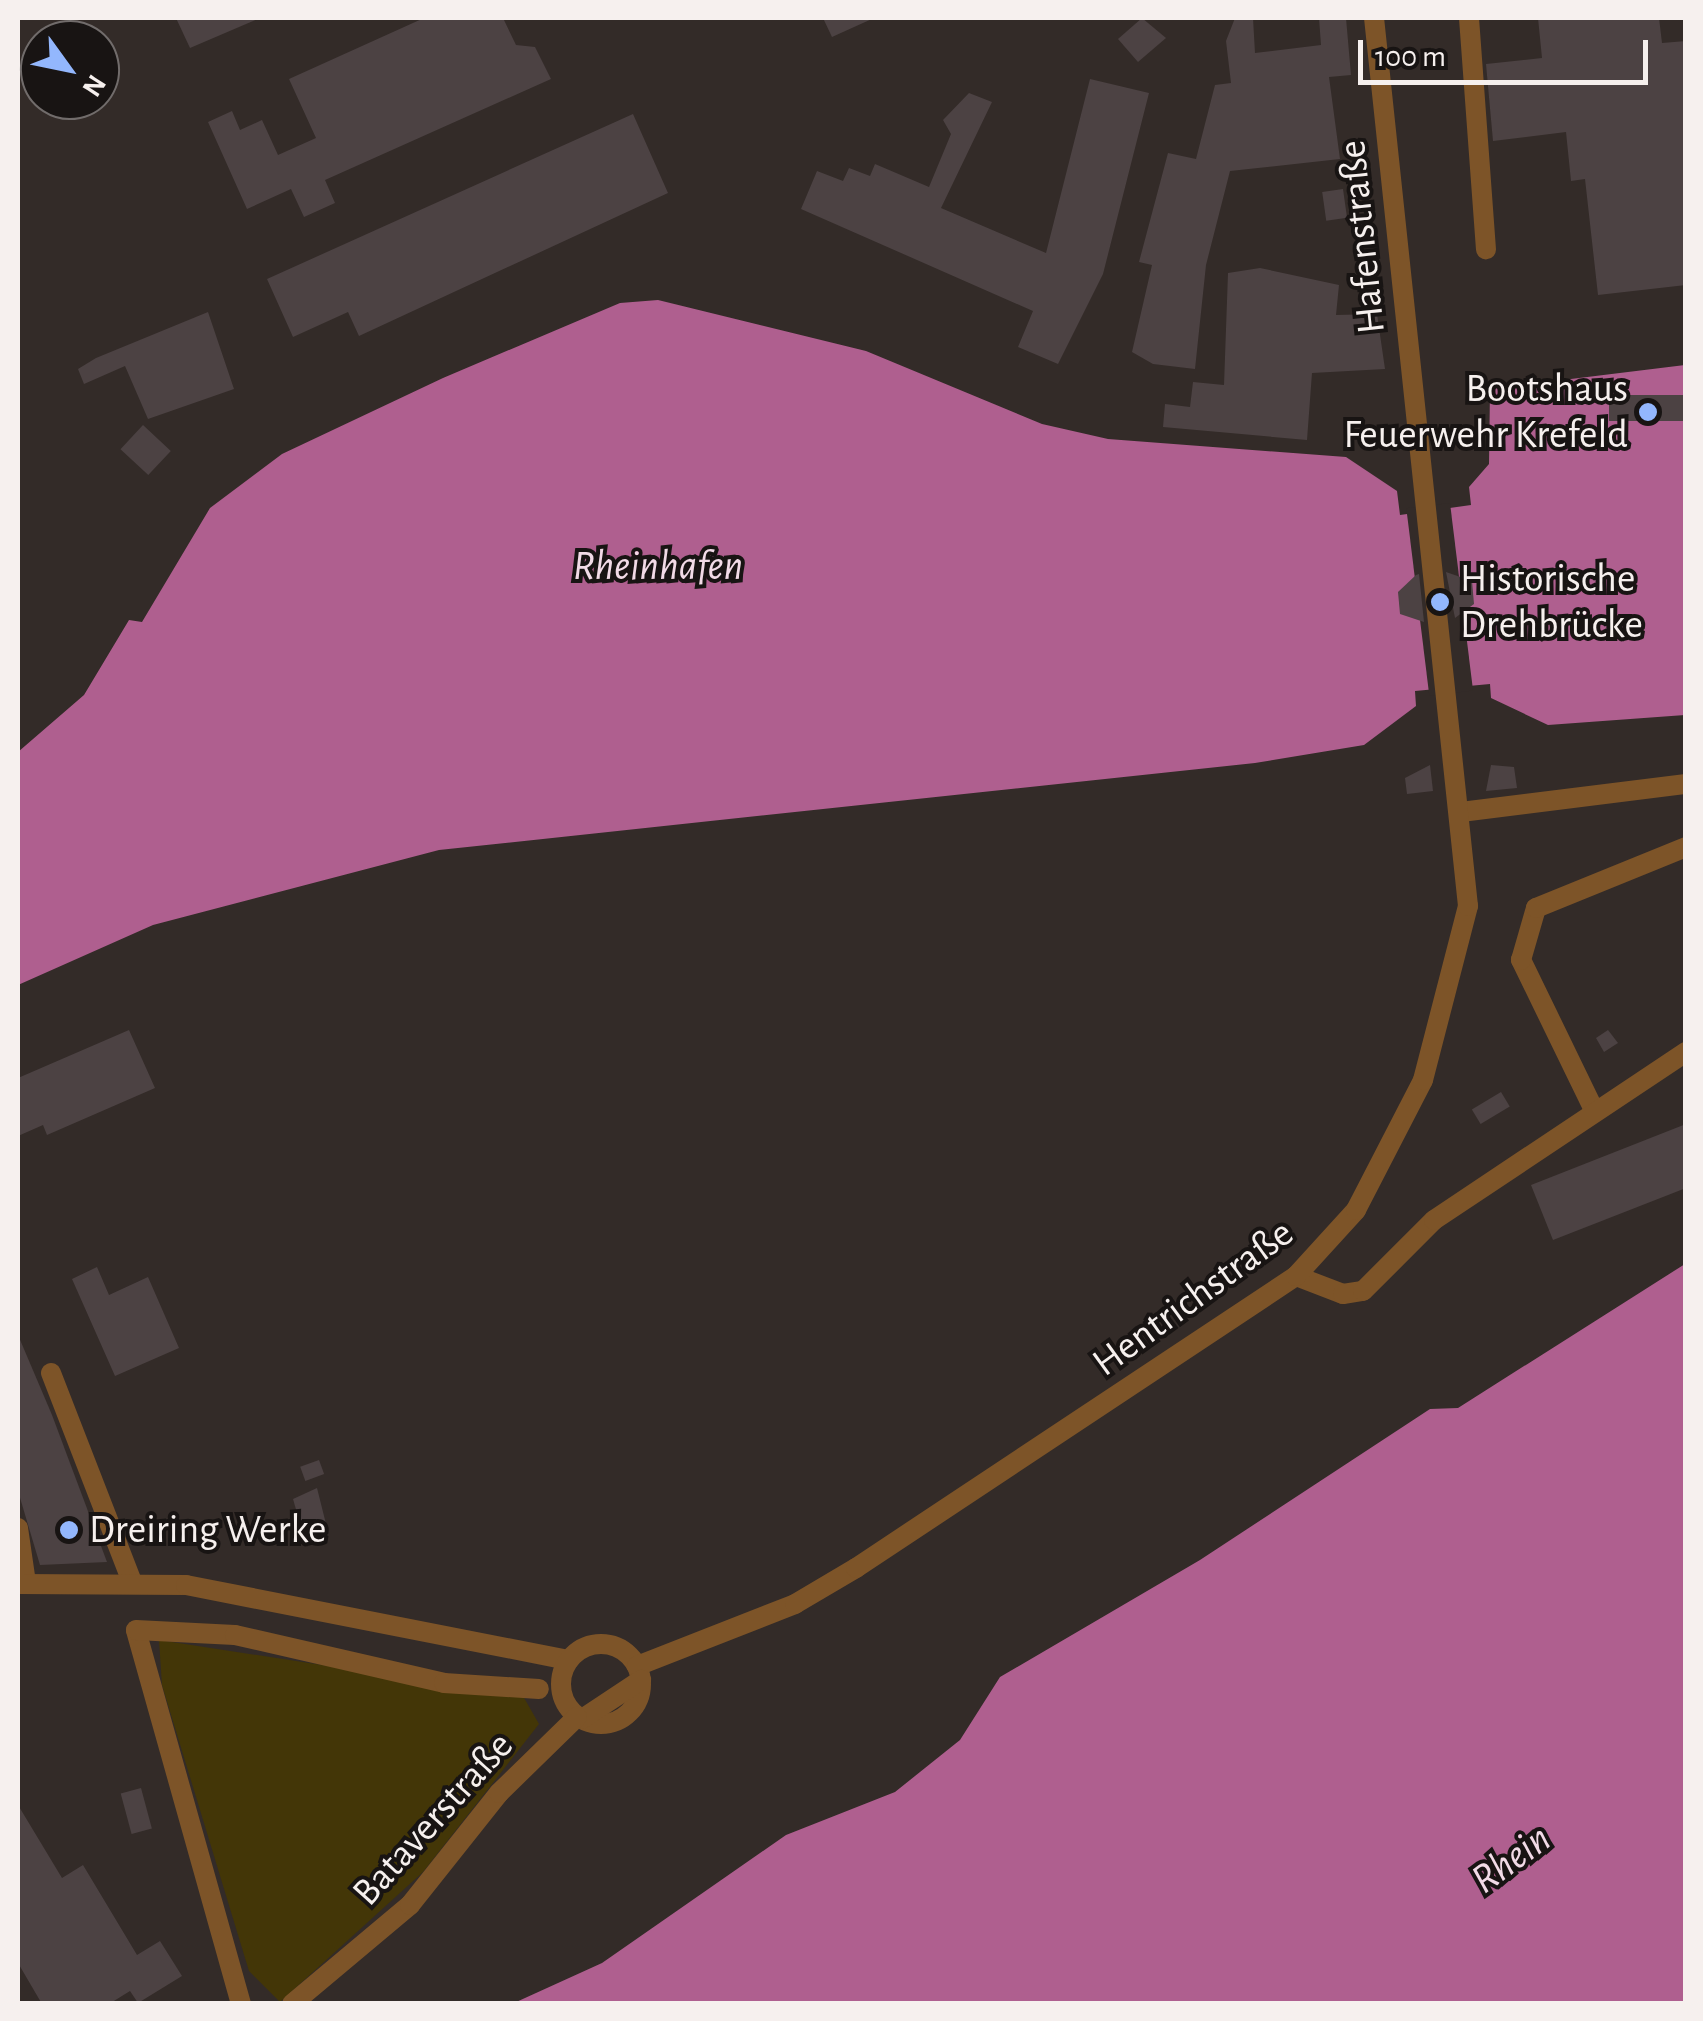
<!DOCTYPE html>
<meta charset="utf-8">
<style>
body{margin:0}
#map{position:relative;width:1703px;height:2021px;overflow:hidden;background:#332b28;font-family:"Alegreya Sans",sans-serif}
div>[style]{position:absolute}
.green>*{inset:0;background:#433607}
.water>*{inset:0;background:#af5f8f}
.pier>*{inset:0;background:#332b28;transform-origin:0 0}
.building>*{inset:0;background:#4c4243;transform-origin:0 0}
.minor>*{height:20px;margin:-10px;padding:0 10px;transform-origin:10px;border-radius:10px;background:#7d5428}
.minor>.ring{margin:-10px;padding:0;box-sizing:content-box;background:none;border:20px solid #7d5428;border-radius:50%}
.dots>*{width:28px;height:28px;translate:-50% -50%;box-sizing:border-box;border:5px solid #181413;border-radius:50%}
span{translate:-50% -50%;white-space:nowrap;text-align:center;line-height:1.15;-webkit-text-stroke:8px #181413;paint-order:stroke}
.street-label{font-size:40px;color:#f6f0ee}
.poi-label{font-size:40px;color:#f6f0ee}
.right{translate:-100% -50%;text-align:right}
.left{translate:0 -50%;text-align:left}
.water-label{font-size:42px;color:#f2dbe7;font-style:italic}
.frame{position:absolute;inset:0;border:20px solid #f6f0ee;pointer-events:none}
.north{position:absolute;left:20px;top:20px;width:100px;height:100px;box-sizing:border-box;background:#181413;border:2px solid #716c6b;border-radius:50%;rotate:123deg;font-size:28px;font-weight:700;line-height:40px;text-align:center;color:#f6f0ee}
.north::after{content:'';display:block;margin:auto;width:35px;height:45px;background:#93b7fd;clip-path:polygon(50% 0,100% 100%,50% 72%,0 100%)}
.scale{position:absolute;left:1358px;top:40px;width:290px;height:45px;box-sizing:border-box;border:5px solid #f6f0ee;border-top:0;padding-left:12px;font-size:30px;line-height:35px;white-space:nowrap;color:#f6f0ee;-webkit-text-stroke:8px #181413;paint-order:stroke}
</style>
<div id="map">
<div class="green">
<i style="clip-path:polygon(159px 1640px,523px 1696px,539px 1724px,423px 1872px,280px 2002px,249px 1971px,162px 1685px)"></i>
</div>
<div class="water">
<i style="clip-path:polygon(658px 300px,866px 351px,1042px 424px,1108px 439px,1346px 457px,1397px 491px,1400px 515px,1471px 505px,1469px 487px,1489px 464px,1490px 389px,1685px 365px,1685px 715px,1548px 725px,1491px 698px,1490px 684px,1415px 691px,1416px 706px,1364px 745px,1255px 763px,439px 850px,153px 925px,18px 985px,18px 752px,84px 695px,129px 620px,142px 622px,210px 508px,282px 454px,443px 378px,620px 303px)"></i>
<i style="clip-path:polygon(1685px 1264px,1685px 2003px,514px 2003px,602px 1963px,786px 1835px,895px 1792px,960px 1740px,1000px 1677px,1200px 1560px,1430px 1409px,1458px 1408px)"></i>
</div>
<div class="pier">
<i style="left:1450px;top:503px;width:189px;height:44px;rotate:83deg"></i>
</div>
<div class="building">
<i style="clip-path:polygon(176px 18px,260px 18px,190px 48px)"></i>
<i style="clip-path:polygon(424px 18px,503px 18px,516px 45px,535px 47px,551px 79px,325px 180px,335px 203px,304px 217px,291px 189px,247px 209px,208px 122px,232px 111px,240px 130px,262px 120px,278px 155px,316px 138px,289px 79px)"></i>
<i style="clip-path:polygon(823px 18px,874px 18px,832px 37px)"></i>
<i style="clip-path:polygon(1142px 18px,1166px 38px,1138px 62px,1118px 39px)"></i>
<i style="clip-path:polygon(1235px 18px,1253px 18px,1255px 53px,1321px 45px,1319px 18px,1346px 18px,1351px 75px,1329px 77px,1340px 159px,1230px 171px,1206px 265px,1195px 369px,1153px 364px,1132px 352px,1152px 265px,1139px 262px,1168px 153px,1196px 159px,1215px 85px,1231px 83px,1226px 41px)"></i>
<i style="clip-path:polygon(1538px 18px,1659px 18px,1662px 43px,1686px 41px,1686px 285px,1598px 295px,1585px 179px,1571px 181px,1566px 132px,1493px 141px,1486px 64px,1542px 58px)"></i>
<i style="clip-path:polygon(1090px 79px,1149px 93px,1103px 274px,1058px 364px,1018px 347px,1033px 311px,801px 209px,817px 171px,843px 181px,849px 168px,870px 176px,875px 164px,929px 187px,951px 134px,943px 120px,969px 93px,992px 102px,941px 208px,1046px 253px)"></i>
<i style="clip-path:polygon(633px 114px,668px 193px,359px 336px,348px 312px,293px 337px,267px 279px)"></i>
<i style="left:1343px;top:189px;width:29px;height:21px;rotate:82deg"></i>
<i style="clip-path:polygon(1260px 268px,1339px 285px,1336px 315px,1377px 314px,1385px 369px,1312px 373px,1307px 440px,1163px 427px,1165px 404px,1190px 407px,1193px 382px,1224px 385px,1228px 273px)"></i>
<i style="clip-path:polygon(208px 312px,234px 389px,148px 419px,125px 366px,84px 384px,78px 369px,96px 358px)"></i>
<i style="left:1686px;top:395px;width:26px;height:77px;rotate:90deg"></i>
<i style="left:143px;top:425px;width:38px;height:33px;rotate:43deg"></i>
<i style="clip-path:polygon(1446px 572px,1472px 581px,1474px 604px,1455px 618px)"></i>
<i style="clip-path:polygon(1416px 575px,1419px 574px,1424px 622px,1400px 614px,1398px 592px)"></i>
<i style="clip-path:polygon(1430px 765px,1433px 791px,1407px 794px,1405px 778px)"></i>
<i style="clip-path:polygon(1491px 765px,1514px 767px,1517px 788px,1486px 791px)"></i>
<i style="clip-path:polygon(129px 1030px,155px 1088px,47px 1135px,43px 1125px,18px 1136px,18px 1078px)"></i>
<i style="clip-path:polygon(1608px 1030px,1618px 1043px,1604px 1052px,1596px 1038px)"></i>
<i style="left:1501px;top:1092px;width:17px;height:34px;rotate:59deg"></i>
<i style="clip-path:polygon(1686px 1124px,1686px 1188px,1553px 1240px,1531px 1185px)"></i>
<i style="clip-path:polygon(97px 1267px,109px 1295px,148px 1277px,179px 1348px,115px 1376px,72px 1279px)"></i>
<i style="clip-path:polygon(18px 1335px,52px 1415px,107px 1562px,40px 1565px,18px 1491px)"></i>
<i style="left:319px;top:1460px;width:15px;height:20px;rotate:70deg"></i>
<i style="clip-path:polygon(317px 1488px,326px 1524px,303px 1534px,293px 1499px)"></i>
<i style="left:141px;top:1788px;width:42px;height:21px;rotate:75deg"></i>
<i style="clip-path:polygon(18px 1805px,62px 1878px,83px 1865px,137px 1955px,160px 1941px,182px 1976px,138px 2003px,130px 1991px,109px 2004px,42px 2004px,18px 1963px)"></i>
</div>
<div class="minor">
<i style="left:1469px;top:18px;width:232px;rotate:85.8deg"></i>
<i style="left:1461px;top:812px;width:227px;rotate:-7.1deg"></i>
<i style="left:1593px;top:1108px;width:165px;rotate:-115.9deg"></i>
<i style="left:1521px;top:960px;width:54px;rotate:-73.9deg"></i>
<i style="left:1536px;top:908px;width:162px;rotate:-22.1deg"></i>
<i style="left:1296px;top:1276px;width:50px;rotate:21deg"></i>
<i style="left:1343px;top:1294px;width:20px;rotate:-9deg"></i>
<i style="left:1363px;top:1291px;width:100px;rotate:-45deg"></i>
<i style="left:1434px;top:1220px;width:303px;rotate:-33.7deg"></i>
<i style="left:51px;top:1373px;width:221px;rotate:68.8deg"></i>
<i style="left:18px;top:1528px;width:56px;rotate:81.7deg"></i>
<i style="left:18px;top:1584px;width:168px;rotate:0.3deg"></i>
<i style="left:186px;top:1585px;width:390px;rotate:11.1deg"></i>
<i class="ring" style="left:561px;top:1644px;width:60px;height:60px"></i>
<i style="left:637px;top:1666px;width:170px;rotate:-21.4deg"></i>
<i style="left:795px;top:1604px;width:71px;rotate:-30.5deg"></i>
<i style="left:856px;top:1568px;width:528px;rotate:-33.57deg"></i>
<i style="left:1296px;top:1276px;width:89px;rotate:-47.7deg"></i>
<i style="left:1356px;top:1210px;width:146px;rotate:-62.7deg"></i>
<i style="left:1423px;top:1080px;width:180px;rotate:-75.5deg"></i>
<i style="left:1468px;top:906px;width:893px;rotate:-96.04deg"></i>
<i style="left:582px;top:1719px;width:71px;rotate:-33.5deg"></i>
<i style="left:241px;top:2004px;width:388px;rotate:-105.7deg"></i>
<i style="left:136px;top:1630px;width:99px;rotate:2.9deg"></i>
<i style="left:235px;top:1635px;width:214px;rotate:12.9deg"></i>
<i style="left:444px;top:1683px;width:95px;rotate:3.6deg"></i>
<i style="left:292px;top:2004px;width:154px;rotate:-40deg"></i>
<i style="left:410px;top:1905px;width:143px;rotate:-51.5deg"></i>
<i style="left:499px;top:1793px;width:109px;rotate:-44.3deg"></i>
</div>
<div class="dots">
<i style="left:1648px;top:412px;background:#93b7fd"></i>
<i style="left:1440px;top:602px;background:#93b7fd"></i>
<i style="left:69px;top:1530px;background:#93b7fd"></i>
</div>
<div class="street-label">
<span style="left:1362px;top:237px;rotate:-96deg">Hafenstraße</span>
<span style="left:1193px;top:1298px;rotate:-36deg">Hentrichstraße</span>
<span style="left:433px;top:1819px;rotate:-48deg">Bataverstraße</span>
</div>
<div class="poi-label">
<span class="right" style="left:1628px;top:412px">Bootshaus<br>Feuerwehr Krefeld</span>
<span class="left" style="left:1460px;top:602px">Historische<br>Drehbrücke</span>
<span class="left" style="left:89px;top:1530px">Dreiring Werke</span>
</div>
<div class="water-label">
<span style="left:658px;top:566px">Rheinhafen</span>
<span style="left:1511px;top:1859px;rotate:-36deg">Rhein</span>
</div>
<div class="frame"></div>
<div class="north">N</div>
<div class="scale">100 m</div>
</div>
